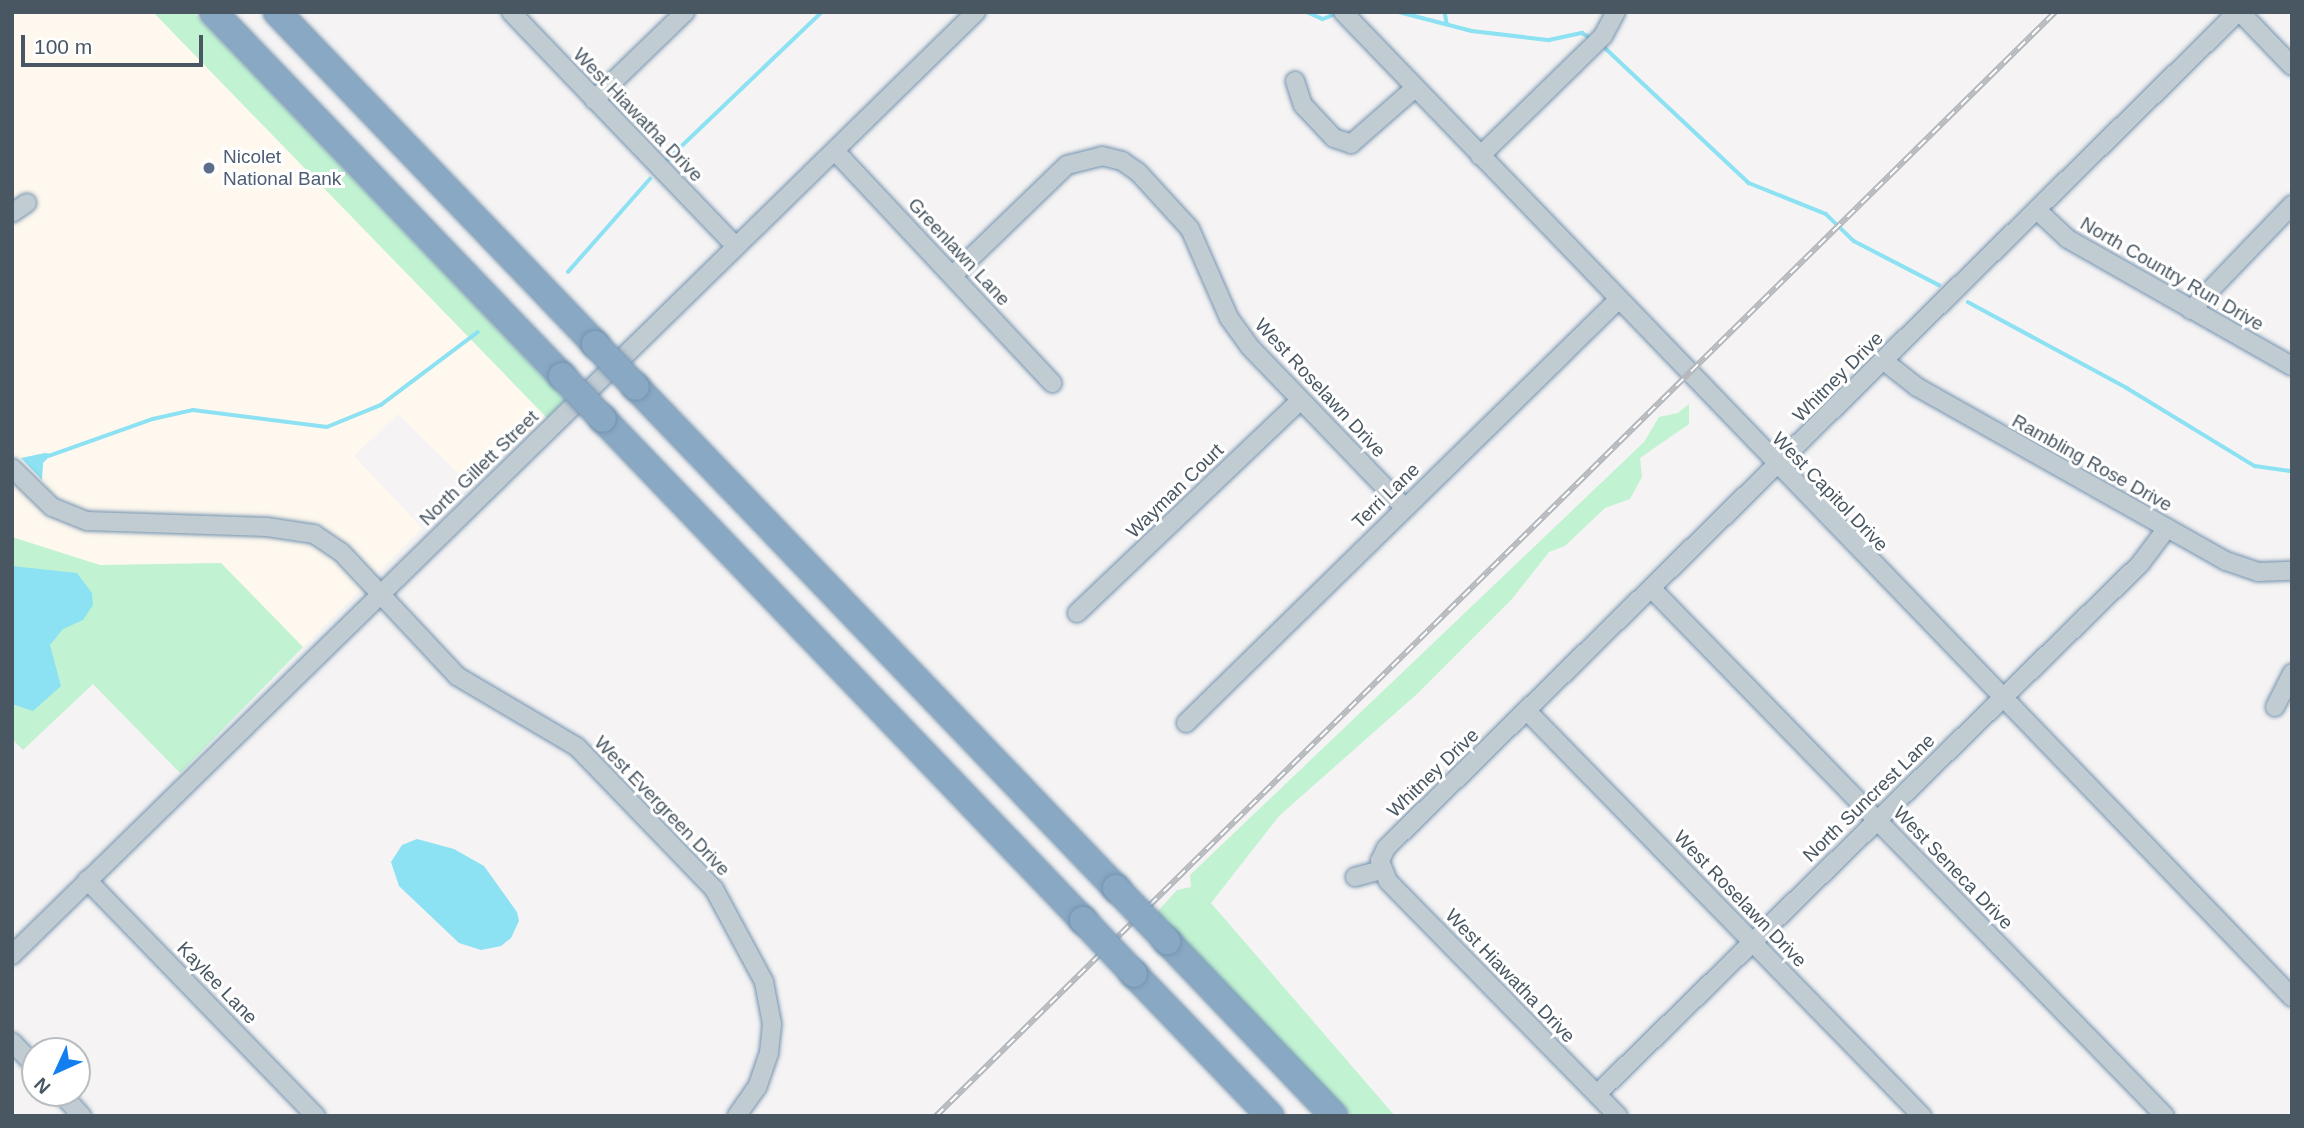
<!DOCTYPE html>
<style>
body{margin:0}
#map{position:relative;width:2304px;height:1128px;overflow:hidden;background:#f5f3f3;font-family:Arial,sans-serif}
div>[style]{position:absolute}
.commercial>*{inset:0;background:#fef8ee}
.green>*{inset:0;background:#c1f3d2}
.water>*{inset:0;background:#8ce1f2}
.stream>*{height:3.5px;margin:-1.75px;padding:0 1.75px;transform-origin:1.75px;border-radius:1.75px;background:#8ce1f2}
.roads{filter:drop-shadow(0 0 2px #7493af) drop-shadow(0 0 2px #7493af)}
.minor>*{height:18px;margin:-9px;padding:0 9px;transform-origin:9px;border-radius:9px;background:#c0cbd2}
.highway>*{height:26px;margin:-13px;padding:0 13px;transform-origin:13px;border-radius:13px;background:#89a8c3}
.rail>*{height:6px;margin-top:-3px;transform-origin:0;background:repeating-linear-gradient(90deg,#fff 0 10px,#b4b8bd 0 20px);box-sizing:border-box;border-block:2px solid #b4b8bd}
.bridges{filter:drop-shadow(0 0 2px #7493af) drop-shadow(0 0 2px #7493af)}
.highway-bridge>*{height:26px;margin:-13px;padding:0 13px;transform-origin:13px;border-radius:13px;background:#89a8c3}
.dots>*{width:19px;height:19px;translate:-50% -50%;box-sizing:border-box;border:4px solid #fff;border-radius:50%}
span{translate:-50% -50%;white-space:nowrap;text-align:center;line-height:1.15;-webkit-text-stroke:6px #fff;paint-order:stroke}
.street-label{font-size:19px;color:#495762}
.service-label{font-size:19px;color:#4e5e75}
.left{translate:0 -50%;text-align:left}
.frame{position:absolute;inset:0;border:14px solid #495762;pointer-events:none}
.north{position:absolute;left:21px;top:1037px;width:70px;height:70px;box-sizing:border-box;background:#fff;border:2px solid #b6bcc0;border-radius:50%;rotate:225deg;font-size:19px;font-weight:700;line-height:28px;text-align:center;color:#495762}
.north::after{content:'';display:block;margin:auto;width:24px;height:32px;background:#127ef0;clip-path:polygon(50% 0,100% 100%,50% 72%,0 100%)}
.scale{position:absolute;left:21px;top:35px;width:182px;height:32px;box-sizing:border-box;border:4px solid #495762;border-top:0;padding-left:9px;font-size:21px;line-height:24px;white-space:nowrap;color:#495762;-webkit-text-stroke:5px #fff;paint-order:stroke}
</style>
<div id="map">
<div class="commercial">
<i style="clip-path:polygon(12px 12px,153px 12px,547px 418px,470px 485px,398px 414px,354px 456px,422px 528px,303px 647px,221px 563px,100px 565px,12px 537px)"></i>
</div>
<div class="green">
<i style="clip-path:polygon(153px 12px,193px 12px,565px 400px,547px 418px)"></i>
<i style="clip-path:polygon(1689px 404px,1689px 424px,1640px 458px,1642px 477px,1630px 499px,1605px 508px,1565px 546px,1549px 552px,1512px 599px,1417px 694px,1279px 816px,1211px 903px,1395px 1116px,1352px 1116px,1159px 918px,1158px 911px,1177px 890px,1191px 887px,1190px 875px,1644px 442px,1659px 417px,1678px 413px)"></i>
<i style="clip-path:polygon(12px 537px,100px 565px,221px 563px,303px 647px,180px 773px,93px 684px,23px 750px,12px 739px)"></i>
</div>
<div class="water">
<i style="clip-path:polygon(45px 453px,52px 454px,43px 463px,42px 480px,21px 458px)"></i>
<i style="clip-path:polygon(12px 566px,77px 573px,92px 593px,93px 605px,83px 620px,63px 629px,50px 645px,61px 686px,33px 711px,12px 704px)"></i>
<i style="clip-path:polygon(417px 839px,454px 849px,484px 866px,517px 912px,519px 921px,511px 938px,501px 946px,481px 950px,459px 943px,399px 886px,391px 862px,402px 845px)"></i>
</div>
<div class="stream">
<i style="left:1307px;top:12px;width:17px;rotate:24deg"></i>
<i style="left:1323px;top:19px;width:16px;rotate:-22deg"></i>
<i style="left:1399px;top:12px;width:75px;rotate:14.6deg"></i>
<i style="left:1472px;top:31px;width:78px;rotate:6.7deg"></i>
<i style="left:1549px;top:40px;width:34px;rotate:-12deg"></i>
<i style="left:1582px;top:33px;width:10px;rotate:29deg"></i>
<i style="left:1445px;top:12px;width:11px;rotate:80deg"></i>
<i style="left:1601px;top:44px;width:203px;rotate:43.2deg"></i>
<i style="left:1749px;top:183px;width:83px;rotate:21.9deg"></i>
<i style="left:1826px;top:214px;width:39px;rotate:44deg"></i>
<i style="left:1854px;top:241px;width:96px;rotate:27.4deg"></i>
<i style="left:666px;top:161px;width:216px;rotate:-43.7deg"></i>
<i style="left:568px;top:272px;width:124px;rotate:-48.6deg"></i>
<i style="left:1968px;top:302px;width:181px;rotate:28.4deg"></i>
<i style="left:2127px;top:388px;width:150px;rotate:31.4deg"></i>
<i style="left:2255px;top:466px;width:37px;rotate:8deg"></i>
<i style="left:49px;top:456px;width:110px;rotate:-19.6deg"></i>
<i style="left:153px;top:419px;width:41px;rotate:-12.7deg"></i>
<i style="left:193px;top:410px;width:135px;rotate:7.2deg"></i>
<i style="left:327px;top:427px;width:58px;rotate:-22.2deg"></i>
<i style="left:381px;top:405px;width:121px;rotate:-37deg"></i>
</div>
<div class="roads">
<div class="minor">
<i style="left:511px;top:12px;width:325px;rotate:46.2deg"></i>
<i style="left:1343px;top:12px;width:1368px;rotate:46.07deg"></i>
<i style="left:2240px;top:12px;width:75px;rotate:46.1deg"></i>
<i style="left:1295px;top:81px;width:25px;rotate:72deg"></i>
<i style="left:1303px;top:105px;width:45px;rotate:46.8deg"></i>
<i style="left:1334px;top:138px;width:18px;rotate:19deg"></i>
<i style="left:1351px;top:144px;width:85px;rotate:-41.2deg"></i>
<i style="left:594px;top:100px;width:127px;rotate:-44deg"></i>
<i style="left:835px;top:151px;width:318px;rotate:46.9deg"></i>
<i style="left:1480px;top:156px;width:172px;rotate:-44.3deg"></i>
<i style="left:1603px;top:36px;width:27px;rotate:-62deg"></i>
<i style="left:2037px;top:210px;width:42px;rotate:43.1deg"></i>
<i style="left:2068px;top:239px;width:257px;rotate:29.6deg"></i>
<i style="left:12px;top:213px;width:18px;rotate:-34deg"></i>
<i style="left:953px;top:275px;width:158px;rotate:-44deg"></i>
<i style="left:1067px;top:165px;width:36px;rotate:-14deg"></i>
<i style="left:1102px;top:156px;width:21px;rotate:14deg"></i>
<i style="left:1122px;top:161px;width:19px;rotate:35deg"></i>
<i style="left:1138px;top:172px;width:77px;rotate:47.6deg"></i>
<i style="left:1190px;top:229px;width:97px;rotate:66.3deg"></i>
<i style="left:1229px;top:318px;width:34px;rotate:54deg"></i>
<i style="left:1249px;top:346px;width:223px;rotate:46.1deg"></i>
<i style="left:2191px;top:310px;width:146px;rotate:-46.1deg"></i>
<i style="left:1884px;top:361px;width:42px;rotate:38.2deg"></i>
<i style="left:1917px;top:387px;width:355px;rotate:29.4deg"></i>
<i style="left:2226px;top:561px;width:34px;rotate:19deg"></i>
<i style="left:2258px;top:572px;width:34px;rotate:-2deg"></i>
<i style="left:12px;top:468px;width:56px;rotate:44.3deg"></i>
<i style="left:52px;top:507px;width:38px;rotate:22deg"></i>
<i style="left:87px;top:521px;width:180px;rotate:1.9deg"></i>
<i style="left:267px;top:527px;width:48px;rotate:8.5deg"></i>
<i style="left:314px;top:534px;width:32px;rotate:34deg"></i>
<i style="left:341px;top:552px;width:170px;rotate:46.9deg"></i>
<i style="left:457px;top:676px;width:139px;rotate:30.6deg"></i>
<i style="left:577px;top:747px;width:197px;rotate:46deg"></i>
<i style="left:714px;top:889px;width:106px;rotate:61.7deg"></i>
<i style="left:764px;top:982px;width:43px;rotate:79.2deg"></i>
<i style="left:772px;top:1024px;width:29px;rotate:96deg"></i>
<i style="left:769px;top:1053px;width:36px;rotate:109deg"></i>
<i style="left:757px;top:1087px;width:35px;rotate:125deg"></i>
<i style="left:1652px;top:589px;width:735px;rotate:45.77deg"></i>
<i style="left:1077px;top:613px;width:309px;rotate:-43.6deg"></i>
<i style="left:2275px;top:707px;width:38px;rotate:-63deg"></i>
<i style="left:1527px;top:711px;width:566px;rotate:45.72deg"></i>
<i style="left:1186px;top:723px;width:603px;rotate:-44.4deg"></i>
<i style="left:1355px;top:877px;width:28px;rotate:-15deg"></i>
<i style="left:87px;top:880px;width:329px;rotate:45.9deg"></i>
<i style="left:12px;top:955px;width:1349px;rotate:-44.37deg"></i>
<i style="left:12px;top:1042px;width:33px;rotate:46deg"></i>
<i style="left:61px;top:1093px;width:31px;rotate:48deg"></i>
<i style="left:1597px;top:1094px;width:759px;rotate:-44.31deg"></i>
<i style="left:2140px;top:564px;width:45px;rotate:-53.1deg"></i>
<i style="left:1618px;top:1116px;width:329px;rotate:-134.4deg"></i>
<i style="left:1388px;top:881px;width:22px;rotate:-112deg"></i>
<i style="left:1380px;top:861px;width:14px;rotate:-65deg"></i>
<i style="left:1386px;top:848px;width:1194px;rotate:-44.46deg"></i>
</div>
<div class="highway">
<i style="left:213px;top:12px;width:504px;rotate:46.21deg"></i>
<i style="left:277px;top:12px;width:460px;rotate:46.2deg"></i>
<i style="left:636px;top:387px;width:694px;rotate:46.23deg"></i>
<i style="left:603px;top:419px;width:694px;rotate:46.23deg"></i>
<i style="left:1167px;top:941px;width:242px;rotate:46.3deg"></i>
<i style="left:1134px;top:974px;width:197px;rotate:46.2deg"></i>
</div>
</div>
<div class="rail">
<i style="left:936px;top:1116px;width:1572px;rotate:-44.61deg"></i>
</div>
<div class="bridges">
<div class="highway-bridge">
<i style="left:595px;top:344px;width:59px;rotate:46.4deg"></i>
<i style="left:562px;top:376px;width:59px;rotate:46.4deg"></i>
<i style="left:1116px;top:888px;width:74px;rotate:46.1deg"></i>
<i style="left:1083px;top:920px;width:74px;rotate:46.6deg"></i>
</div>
</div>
<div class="dots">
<i style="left:209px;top:168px;background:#5c6f8a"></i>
</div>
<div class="street-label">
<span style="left:638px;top:115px;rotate:46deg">West Hiawatha Drive</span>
<span style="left:959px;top:252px;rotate:47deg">Greenlawn Lane</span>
<span style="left:2172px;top:274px;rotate:30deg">North Country Run Drive</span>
<span style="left:1838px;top:377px;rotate:-45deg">Whitney Drive</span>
<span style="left:1320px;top:388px;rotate:47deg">West Roselawn Drive</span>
<span style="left:2092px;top:463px;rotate:29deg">Rambling Rose Drive</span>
<span style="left:479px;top:468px;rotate:-44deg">North Gillett Street</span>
<span style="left:1175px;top:491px;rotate:-44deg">Wayman Court</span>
<span style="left:1830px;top:492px;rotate:46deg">West Capitol Drive</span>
<span style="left:1386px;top:496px;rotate:-44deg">Terri Lane</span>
<span style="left:1433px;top:773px;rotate:-44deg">Whitney Drive</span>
<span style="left:1869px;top:798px;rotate:-44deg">North Suncrest Lane</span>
<span style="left:662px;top:806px;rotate:46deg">West Evergreen Drive</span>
<span style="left:1953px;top:868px;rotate:46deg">West Seneca Drive</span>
<span style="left:1740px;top:899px;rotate:46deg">West Roselawn Drive</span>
<span style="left:1510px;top:976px;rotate:46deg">West Hiawatha Drive</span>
<span style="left:217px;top:983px;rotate:46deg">Kaylee Lane</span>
</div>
<div class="service-label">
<span class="left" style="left:223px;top:168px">Nicolet<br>National Bank</span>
</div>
<div class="frame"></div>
<div class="north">N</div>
<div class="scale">100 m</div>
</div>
